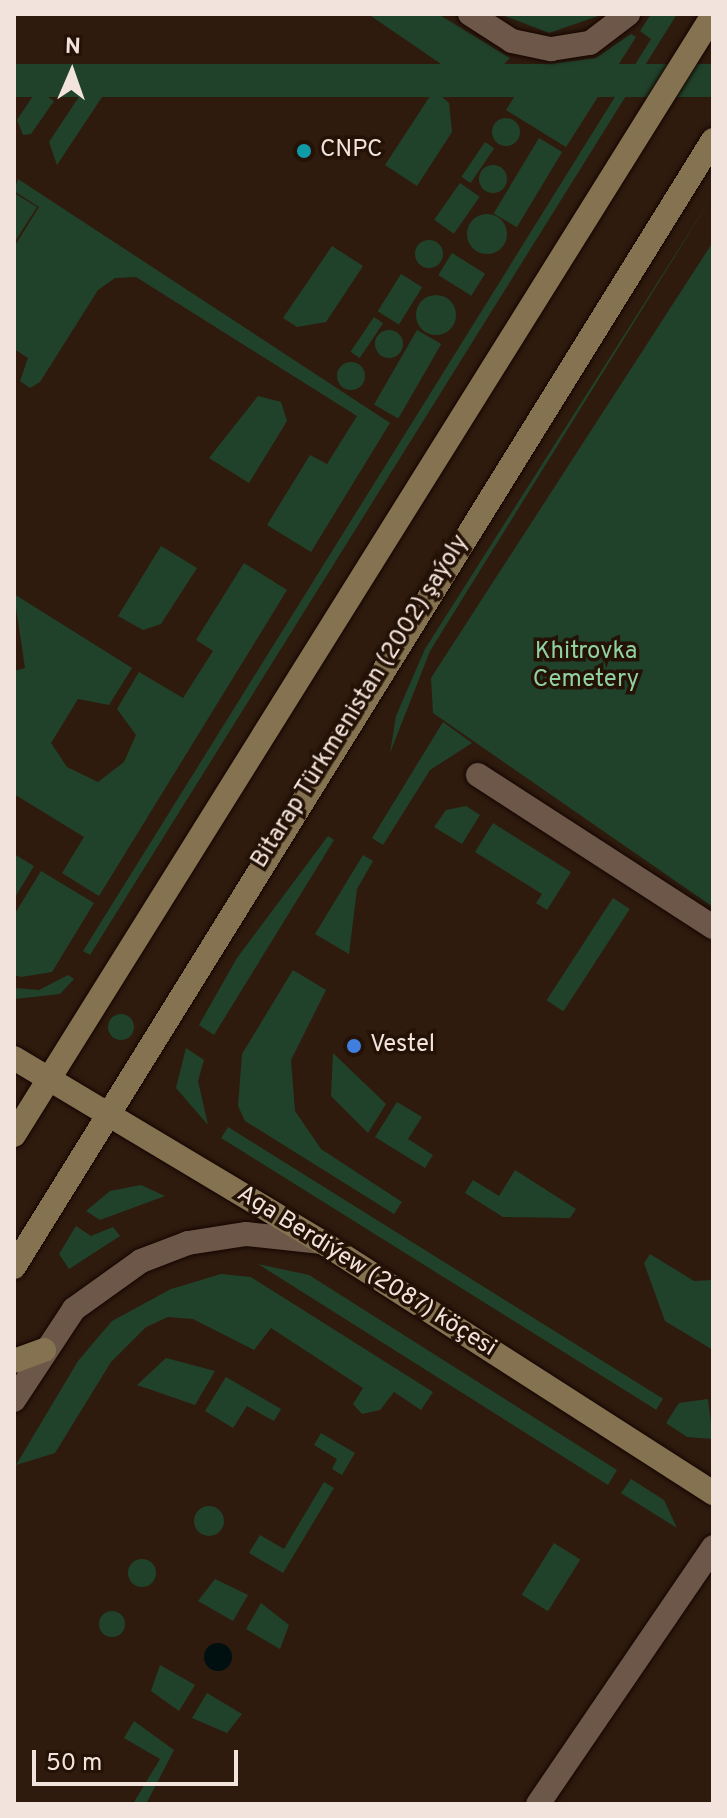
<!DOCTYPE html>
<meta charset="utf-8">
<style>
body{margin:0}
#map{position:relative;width:727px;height:1818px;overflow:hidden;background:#2e1b0e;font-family:Overpass,sans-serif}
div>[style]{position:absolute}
.green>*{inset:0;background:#21422a;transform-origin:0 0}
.round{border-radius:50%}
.water>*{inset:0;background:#001010}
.roads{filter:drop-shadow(0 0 2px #150500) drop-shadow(0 0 2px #150500)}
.street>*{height:24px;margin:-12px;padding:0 12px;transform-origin:12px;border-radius:12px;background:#6d5749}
.secondary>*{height:24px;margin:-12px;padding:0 12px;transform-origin:12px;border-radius:12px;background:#847250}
.dots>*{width:22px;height:22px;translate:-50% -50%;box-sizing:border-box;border:4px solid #241206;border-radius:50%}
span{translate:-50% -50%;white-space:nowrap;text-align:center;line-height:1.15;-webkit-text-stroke:7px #241206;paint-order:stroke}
.poi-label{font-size:24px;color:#f2e4dc}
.left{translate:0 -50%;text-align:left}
.park-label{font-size:24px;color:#8fd2a0}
.street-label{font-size:24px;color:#f2e4dc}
.frame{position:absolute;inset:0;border:16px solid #f2e4dc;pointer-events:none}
.north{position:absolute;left:32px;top:32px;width:80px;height:80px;-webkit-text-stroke:6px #241206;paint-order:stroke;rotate:2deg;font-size:22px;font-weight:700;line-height:32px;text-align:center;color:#f2e4dc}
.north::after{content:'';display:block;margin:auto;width:28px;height:36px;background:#f2e4dc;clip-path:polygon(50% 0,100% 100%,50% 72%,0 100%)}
.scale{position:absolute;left:32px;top:1750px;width:206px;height:36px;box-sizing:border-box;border:4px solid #f2e4dc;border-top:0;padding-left:10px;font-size:24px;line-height:28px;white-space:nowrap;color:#f2e4dc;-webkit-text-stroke:6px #241206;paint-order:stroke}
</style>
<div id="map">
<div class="green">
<i style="clip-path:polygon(368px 14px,438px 14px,510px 58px,479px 90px)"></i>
<i style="clip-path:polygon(500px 14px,550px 15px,604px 14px,549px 33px)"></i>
<i style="clip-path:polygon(651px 14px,677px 14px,90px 955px,83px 951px,651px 39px,640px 31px)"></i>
<i style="clip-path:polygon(631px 34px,636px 37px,566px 147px,506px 110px,534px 66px,596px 58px)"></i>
<i style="left:713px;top:64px;width:33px;height:1087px;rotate:90deg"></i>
<i style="clip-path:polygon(88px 83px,104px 94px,57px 165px,49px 142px)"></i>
<i style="clip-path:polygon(37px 90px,54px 101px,31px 134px,23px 135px,17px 120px)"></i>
<i style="clip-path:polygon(434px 90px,449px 103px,452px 132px,417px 186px,385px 165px)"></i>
<i class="round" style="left:492px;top:118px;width:28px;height:28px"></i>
<i style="left:539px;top:138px;width:27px;height:88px;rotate:31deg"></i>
<i style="left:485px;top:142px;width:11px;height:42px;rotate:34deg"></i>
<i class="round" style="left:479px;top:165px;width:28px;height:28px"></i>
<i style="clip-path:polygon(18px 179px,390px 423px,311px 552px,267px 525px,310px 455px,327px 464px,357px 416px,136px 277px,115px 278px,98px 290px,40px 382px,30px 388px,20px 381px,28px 358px,14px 349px,14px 247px,39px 207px,14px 191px)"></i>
<i style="left:460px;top:183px;width:24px;height:45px;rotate:35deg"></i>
<i style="clip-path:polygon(14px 193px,37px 207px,14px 243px)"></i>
<i style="clip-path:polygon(713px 195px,430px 651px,390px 753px,396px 716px,425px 649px)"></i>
<i class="round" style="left:467px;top:214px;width:40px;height:40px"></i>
<i class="round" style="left:415px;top:240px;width:28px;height:28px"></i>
<i style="clip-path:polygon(713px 242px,713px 907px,433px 713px,431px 678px)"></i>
<i style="clip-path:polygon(332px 246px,363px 266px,326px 322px,297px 327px,283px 318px)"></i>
<i style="left:452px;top:253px;width:39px;height:26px;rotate:32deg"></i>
<i style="left:401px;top:274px;width:25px;height:44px;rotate:32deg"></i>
<i class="round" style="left:416px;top:295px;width:40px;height:40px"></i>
<i style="left:374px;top:317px;width:11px;height:42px;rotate:34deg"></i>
<i class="round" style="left:375px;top:330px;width:28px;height:28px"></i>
<i style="left:417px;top:330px;width:28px;height:86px;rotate:30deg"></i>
<i class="round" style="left:337px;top:362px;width:28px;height:28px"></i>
<i style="clip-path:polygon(258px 396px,281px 402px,287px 421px,249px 483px,209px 458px)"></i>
<i style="clip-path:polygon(161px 546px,197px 568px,161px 624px,143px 630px,118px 616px)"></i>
<i style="clip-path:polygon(244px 563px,287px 590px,99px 896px,62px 873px,84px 837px,14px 794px,14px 671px,25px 668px,14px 594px,132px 668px,109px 705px,78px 699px,51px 743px,67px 767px,98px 782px,124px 762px,136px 735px,117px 709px,139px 672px,183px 698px,213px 651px,196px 640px)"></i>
<i style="clip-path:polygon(443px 722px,472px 743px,430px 770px,383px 845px,372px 838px)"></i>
<i style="clip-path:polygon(466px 806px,480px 815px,462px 844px,434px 827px,446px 810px)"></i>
<i style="clip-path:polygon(493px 823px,571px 872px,547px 910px,536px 903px,542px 894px,475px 852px)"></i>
<i style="clip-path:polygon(328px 836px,334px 840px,214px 1035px,199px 1025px,237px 958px)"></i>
<i style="clip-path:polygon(14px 854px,34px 866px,14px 899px)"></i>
<i style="clip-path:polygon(363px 855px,373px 861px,357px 889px,349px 954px,315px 934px)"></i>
<i style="clip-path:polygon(41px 871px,94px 903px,52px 972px,21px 977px,14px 975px,14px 915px)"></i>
<i style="left:613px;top:898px;width:20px;height:122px;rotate:33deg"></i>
<i style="clip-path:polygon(293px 970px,326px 990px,291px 1060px,295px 1111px,321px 1149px,402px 1202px,394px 1214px,245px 1121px,238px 1106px,242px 1054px)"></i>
<i style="clip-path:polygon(68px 975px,74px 979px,60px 994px,14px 999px,14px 988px,39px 990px)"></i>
<i class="round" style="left:108px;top:1014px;width:26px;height:26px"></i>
<i style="clip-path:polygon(186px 1048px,204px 1060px,198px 1081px,208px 1125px,176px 1088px)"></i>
<i style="clip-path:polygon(333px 1053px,386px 1104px,368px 1133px,331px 1096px)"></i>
<i style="clip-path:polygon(397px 1102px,422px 1117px,408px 1139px,433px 1155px,425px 1168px,375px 1137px)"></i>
<i style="left:228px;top:1127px;width:513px;height:13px;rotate:32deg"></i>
<i style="clip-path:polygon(515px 1170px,576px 1209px,570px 1218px,503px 1217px,465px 1193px,473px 1180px,499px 1196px)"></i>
<i style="clip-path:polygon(141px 1185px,165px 1196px,100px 1220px,86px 1211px,110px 1191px)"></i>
<i style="clip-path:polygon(76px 1226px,91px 1236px,113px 1227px,120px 1236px,69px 1269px,59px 1254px)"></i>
<i style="clip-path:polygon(650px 1254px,694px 1281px,713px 1280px,713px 1350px,665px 1321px,644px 1263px)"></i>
<i style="clip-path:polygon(258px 1264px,309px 1275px,617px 1470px,608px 1485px)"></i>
<i style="clip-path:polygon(221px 1274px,251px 1277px,433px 1392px,421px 1410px,394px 1392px,380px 1410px,362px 1414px,353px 1404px,363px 1388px,271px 1328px,254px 1350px,193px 1319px,168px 1317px,146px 1327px,111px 1362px,55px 1453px,16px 1465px,78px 1361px,112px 1321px,171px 1289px)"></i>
<i style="clip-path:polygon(166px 1358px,215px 1371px,195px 1405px,137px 1385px)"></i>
<i style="clip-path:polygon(226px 1377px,281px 1409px,274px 1421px,247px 1406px,233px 1428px,205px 1411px)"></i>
<i style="clip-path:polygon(708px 1399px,713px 1439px,687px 1437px,666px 1423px,679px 1403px)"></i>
<i style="clip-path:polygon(321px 1433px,355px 1453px,342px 1475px,332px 1469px,337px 1459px,314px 1445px)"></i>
<i style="clip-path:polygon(631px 1479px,664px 1500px,677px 1528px,621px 1493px)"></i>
<i style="clip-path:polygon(324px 1482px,334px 1488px,283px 1573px,249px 1553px,260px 1535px,284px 1549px)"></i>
<i class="round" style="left:194px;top:1506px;width:30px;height:30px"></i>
<i style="left:554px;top:1543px;width:31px;height:61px;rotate:32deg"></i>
<i class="round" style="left:128px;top:1559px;width:28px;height:28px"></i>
<i style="clip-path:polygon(215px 1579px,248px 1595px,233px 1621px,198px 1601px)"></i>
<i style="clip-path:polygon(261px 1603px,289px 1625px,280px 1649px,246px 1629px)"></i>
<i class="round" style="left:99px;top:1611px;width:26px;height:26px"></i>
<i style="clip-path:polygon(160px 1665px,195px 1685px,179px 1711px,151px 1691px)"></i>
<i style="clip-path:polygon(207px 1693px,242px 1714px,227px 1733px,192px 1718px)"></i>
<i style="clip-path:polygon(134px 1721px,174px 1750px,146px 1804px,133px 1804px,160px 1759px,124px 1738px)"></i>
</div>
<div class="water">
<i class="round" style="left:204px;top:1643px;width:28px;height:28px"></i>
</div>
<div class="roads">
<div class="street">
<i style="left:470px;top:14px;width:50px;rotate:32.7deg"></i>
<i style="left:512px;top:41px;width:40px;rotate:12deg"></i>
<i style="left:551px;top:49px;width:39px;rotate:-9deg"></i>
<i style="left:590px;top:43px;width:48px;rotate:-37.3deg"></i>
<i style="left:478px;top:775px;width:280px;rotate:32.9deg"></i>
<i style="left:14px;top:1400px;width:109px;rotate:-56.6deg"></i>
<i style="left:74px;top:1309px;width:82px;rotate:-35.6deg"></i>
<i style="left:141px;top:1261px;width:50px;rotate:-21deg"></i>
<i style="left:188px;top:1243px;width:59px;rotate:-8.8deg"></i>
<i style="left:246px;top:1234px;width:76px;rotate:6deg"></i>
<i style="left:538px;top:1804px;width:311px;rotate:-55.7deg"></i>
</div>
<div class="secondary">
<i style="left:14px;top:1058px;width:359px;rotate:30.9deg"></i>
<i style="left:322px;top:1242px;width:465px;rotate:32.7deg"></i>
<i style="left:14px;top:1135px;width:1320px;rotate:-58.03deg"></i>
<i style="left:14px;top:1267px;width:1326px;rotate:-58.19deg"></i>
<i style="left:14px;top:1361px;width:32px;rotate:-20deg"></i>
</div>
</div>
<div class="dots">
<i style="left:304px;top:151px;background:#0f9aa8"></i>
<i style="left:354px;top:1046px;background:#3f7fe0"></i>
</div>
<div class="poi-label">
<span class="left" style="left:320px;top:151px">CNPC</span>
<span class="left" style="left:370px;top:1046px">Vestel</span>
</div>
<div class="park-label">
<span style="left:586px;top:667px">Khitrovka<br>Cemetery</span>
</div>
<div class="street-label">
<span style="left:361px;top:702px;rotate:-58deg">Bitarap Türkmenistan (2002) şaýoly</span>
<span style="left:366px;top:1272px;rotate:32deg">Aga Berdiýew (2087) köçesi</span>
</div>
<div class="frame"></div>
<div class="north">N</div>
<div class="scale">50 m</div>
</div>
